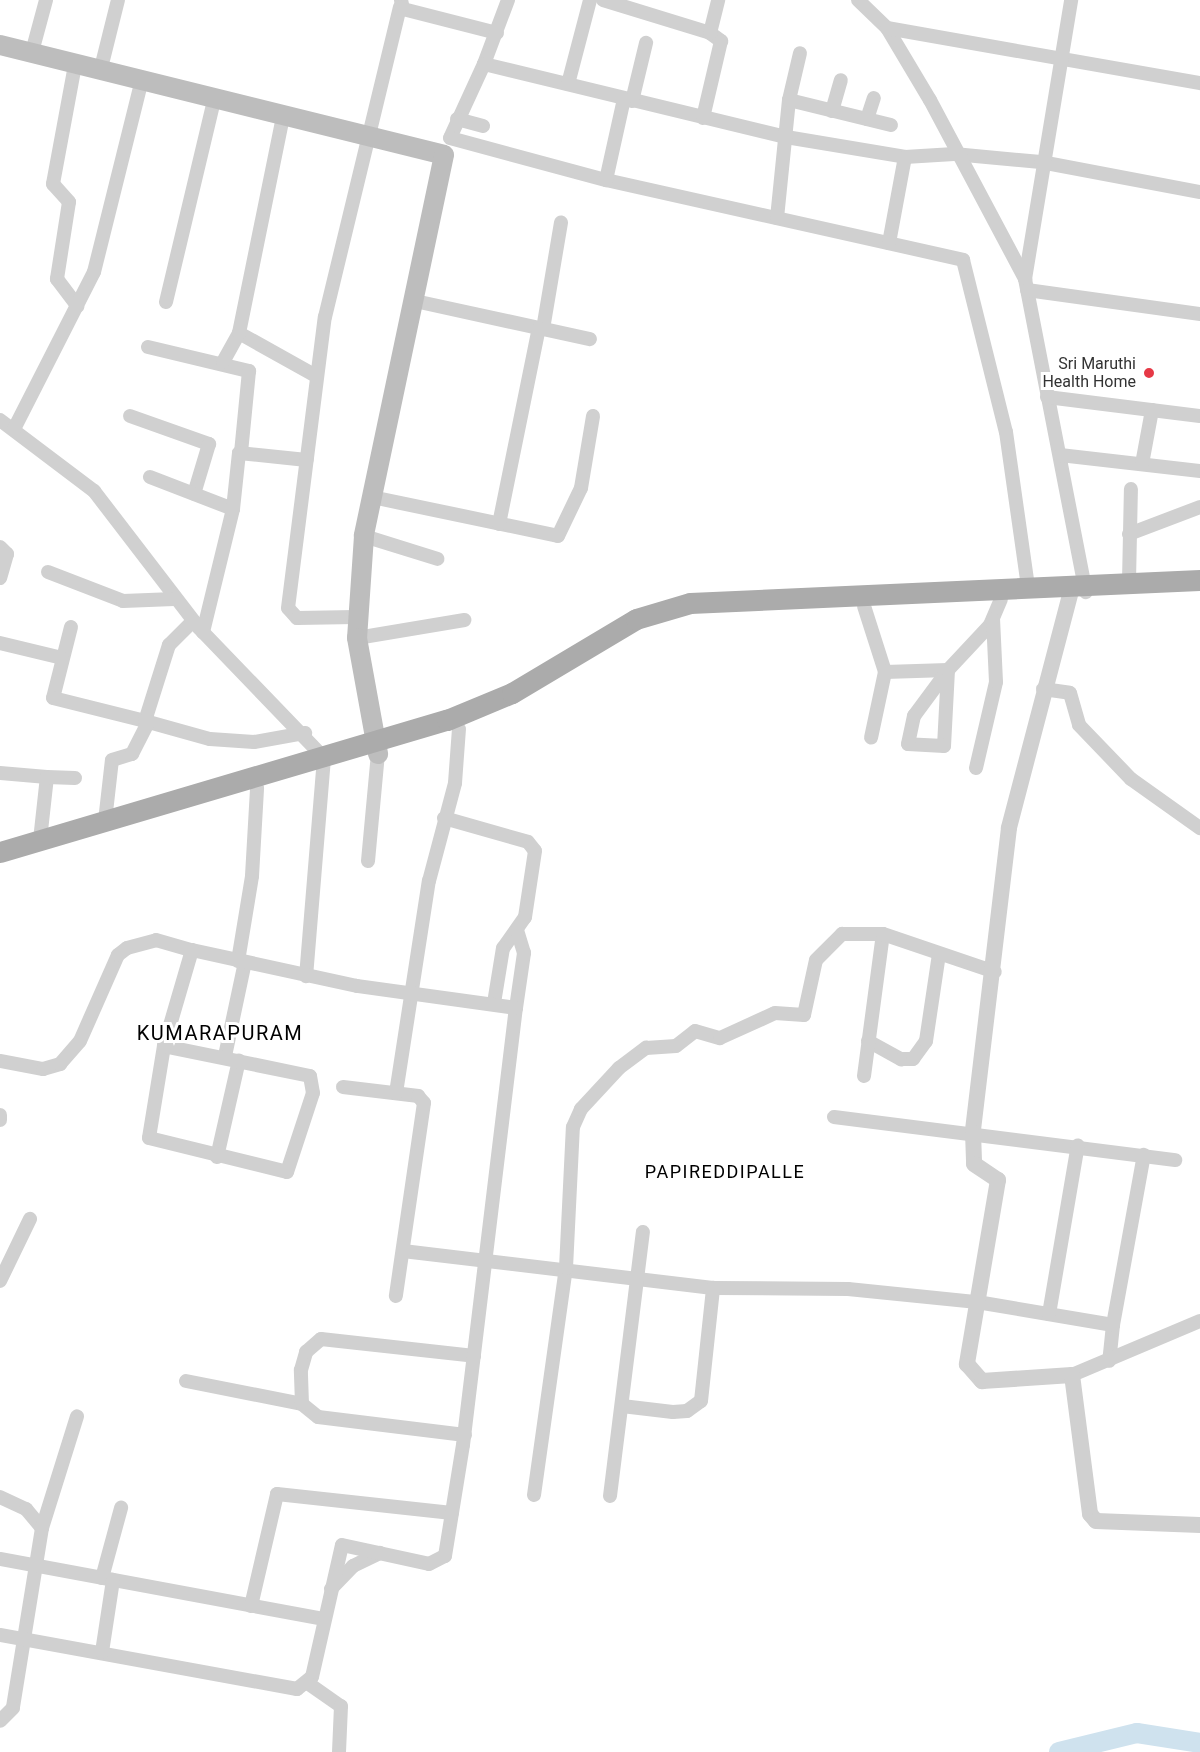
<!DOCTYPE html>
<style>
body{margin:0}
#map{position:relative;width:1200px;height:1752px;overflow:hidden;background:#fff;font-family:Roboto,sans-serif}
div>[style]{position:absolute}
.river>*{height:20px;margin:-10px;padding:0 10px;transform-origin:10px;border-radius:10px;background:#cfe2ee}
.minor>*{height:14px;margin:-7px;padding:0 7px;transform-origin:7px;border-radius:7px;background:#d0d0d0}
.tertiary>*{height:16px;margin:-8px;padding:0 8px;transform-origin:8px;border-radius:8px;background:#d0d0d0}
.secondary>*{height:20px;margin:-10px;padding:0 10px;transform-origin:10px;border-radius:10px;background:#bdbdbd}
.primary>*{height:21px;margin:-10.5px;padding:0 10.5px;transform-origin:10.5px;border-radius:10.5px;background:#ababab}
.dots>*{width:16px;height:16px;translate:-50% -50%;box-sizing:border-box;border:3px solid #fff;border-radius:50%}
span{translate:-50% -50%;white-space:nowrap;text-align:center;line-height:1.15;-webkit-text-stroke:6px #fff;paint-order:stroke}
.poi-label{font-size:16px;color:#333}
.right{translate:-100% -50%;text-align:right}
.neighbourhood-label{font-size:18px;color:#000;letter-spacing:1.5px}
.quarter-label{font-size:20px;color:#000;letter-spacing:1.5px}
</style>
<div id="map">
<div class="river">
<i style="left:1059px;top:1752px;width:80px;rotate:-13.7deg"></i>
<i style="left:1137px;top:1733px;width:64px;rotate:9deg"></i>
</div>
<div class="minor">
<i style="left:401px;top:0;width:9px;rotate:77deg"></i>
<i style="left:403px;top:9px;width:97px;rotate:14.3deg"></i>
<i style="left:508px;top:0;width:68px;rotate:110.6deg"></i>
<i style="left:484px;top:64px;width:311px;rotate:13.6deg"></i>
<i style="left:786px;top:137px;width:121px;rotate:9.5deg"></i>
<i style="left:905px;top:157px;width:49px;rotate:-3.5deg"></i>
<i style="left:954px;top:154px;width:87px;rotate:5.3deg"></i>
<i style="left:1041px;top:162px;width:162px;rotate:10.7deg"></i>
<i style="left:603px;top:0;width:112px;rotate:17.1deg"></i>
<i style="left:710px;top:33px;width:14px;rotate:36deg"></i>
<i style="left:721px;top:41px;width:79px;rotate:103.2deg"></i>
<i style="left:858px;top:0;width:40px;rotate:44deg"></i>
<i style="left:887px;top:28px;width:84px;rotate:59.2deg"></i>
<i style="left:930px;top:100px;width:203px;rotate:62deg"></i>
<i style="left:1025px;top:279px;width:319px;rotate:79deg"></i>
<i style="left:887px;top:28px;width:318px;rotate:10deg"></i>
<i style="left:710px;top:33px;width:34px;rotate:-76deg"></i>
<i style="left:32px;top:52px;width:54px;rotate:-74.9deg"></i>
<i style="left:484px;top:64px;width:81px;rotate:114.7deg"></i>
<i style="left:450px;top:138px;width:162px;rotate:15.1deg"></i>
<i style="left:606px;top:180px;width:366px;rotate:12.6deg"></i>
<i style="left:963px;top:260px;width:177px;rotate:76deg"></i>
<i style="left:1006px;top:432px;width:157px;rotate:81.9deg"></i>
<i style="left:75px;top:65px;width:121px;rotate:100.5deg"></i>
<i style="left:53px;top:184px;width:24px;rotate:48deg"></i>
<i style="left:69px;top:202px;width:78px;rotate:98.9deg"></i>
<i style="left:57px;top:279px;width:34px;rotate:53deg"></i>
<i style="left:100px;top:72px;width:74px;rotate:-76deg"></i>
<i style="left:568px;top:84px;width:87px;rotate:-75.3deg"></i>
<i style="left:789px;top:100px;width:105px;rotate:13.8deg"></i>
<i style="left:632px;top:101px;width:60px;rotate:-76.4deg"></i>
<i style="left:832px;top:111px;width:32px;rotate:-74deg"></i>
<i style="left:457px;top:119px;width:27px;rotate:15deg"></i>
<i style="left:867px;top:119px;width:22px;rotate:-72deg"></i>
<i style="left:606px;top:180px;width:83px;rotate:-77.5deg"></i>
<i style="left:777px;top:218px;width:119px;rotate:-84.2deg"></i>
<i style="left:789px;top:100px;width:48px;rotate:-76.8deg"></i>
<i style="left:889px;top:243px;width:87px;rotate:-79.5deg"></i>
<i style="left:1025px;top:279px;width:283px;rotate:-80.6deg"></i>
<i style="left:1027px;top:290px;width:175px;rotate:7.9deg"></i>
<i style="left:415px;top:301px;width:179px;rotate:12.3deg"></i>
<i style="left:166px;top:302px;width:208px;rotate:-76.6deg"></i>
<i style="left:543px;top:329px;width:108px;rotate:-80.4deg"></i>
<i style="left:239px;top:333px;width:88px;rotate:29.2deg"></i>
<i style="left:148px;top:347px;width:104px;rotate:13.4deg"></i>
<i style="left:249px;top:371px;width:81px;rotate:95.6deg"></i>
<i style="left:223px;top:362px;width:33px;rotate:-61deg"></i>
<i style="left:239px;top:333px;width:220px;rotate:-78.5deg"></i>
<i style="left:1047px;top:397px;width:154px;rotate:7.1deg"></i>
<i style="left:130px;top:416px;width:84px;rotate:19.5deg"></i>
<i style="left:209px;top:444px;width:52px;rotate:106.7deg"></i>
<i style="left:0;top:420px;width:118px;rotate:37.1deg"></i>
<i style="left:94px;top:491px;width:173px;rotate:52.5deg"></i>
<i style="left:199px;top:628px;width:180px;rotate:46.1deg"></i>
<i style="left:324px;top:758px;width:219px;rotate:94.7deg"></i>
<i style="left:14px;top:429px;width:176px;rotate:-63deg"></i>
<i style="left:94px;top:272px;width:195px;rotate:-76deg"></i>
<i style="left:1060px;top:455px;width:141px;rotate:6.5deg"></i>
<i style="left:1142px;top:464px;width:55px;rotate:-79.5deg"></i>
<i style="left:150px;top:477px;width:89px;rotate:21.1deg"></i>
<i style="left:233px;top:509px;width:127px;rotate:103.7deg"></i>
<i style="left:372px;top:497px;width:190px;rotate:11.8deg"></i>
<i style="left:558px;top:536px;width:53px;rotate:-64.4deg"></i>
<i style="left:581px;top:488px;width:73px;rotate:-80.5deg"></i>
<i style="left:233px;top:509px;width:56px;rotate:-83.9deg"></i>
<i style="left:239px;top:453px;width:68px;rotate:5.9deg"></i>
<i style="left:499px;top:524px;width:200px;rotate:-78.5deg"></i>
<i style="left:1129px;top:534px;width:76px;rotate:-20.8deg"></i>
<i style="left:364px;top:536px;width:77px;rotate:17.3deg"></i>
<i style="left:0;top:547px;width:10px;rotate:45deg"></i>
<i style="left:7px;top:554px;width:25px;rotate:106deg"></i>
<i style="left:48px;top:572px;width:80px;rotate:21.1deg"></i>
<i style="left:123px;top:601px;width:51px;rotate:-2.2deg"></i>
<i style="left:1129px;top:581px;width:92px;rotate:-88.8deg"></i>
<i style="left:864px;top:606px;width:69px;rotate:72.3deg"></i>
<i style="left:885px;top:672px;width:67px;rotate:102deg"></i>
<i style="left:355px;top:617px;width:58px;rotate:179deg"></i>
<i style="left:297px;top:618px;width:13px;rotate:-132deg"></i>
<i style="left:288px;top:608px;width:293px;rotate:-82.8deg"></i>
<i style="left:325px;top:317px;width:319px;rotate:-76.4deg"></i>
<i style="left:71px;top:627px;width:73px;rotate:104.2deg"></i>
<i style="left:53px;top:698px;width:95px;rotate:14deg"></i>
<i style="left:145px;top:721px;width:80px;rotate:-72.5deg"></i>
<i style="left:169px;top:645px;width:34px;rotate:-45deg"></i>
<i style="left:357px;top:638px;width:109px;rotate:-9.5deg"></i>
<i style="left:0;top:643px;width:64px;rotate:13.6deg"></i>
<i style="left:885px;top:672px;width:63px;rotate:-1.8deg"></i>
<i style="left:948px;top:670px;width:76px;rotate:93deg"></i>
<i style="left:944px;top:746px;width:36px;rotate:-177deg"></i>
<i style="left:908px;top:744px;width:29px;rotate:-78deg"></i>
<i style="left:914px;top:716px;width:57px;rotate:-53.5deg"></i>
<i style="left:948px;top:670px;width:62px;rotate:-47deg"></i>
<i style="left:990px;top:625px;width:28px;rotate:-67deg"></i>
<i style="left:1043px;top:689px;width:27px;rotate:8deg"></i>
<i style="left:1070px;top:693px;width:33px;rotate:74deg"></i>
<i style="left:1079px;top:725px;width:75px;rotate:46.1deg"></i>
<i style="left:1131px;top:779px;width:85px;rotate:35.4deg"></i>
<i style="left:145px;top:721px;width:67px;rotate:15.5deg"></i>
<i style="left:210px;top:739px;width:44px;rotate:3.9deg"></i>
<i style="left:254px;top:742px;width:52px;rotate:-10deg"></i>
<i style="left:976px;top:768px;width:88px;rotate:-76.9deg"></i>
<i style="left:996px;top:682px;width:63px;rotate:-92.7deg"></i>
<i style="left:0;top:773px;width:47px;rotate:4.9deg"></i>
<i style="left:444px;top:818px;width:87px;rotate:15.9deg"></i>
<i style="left:528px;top:842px;width:11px;rotate:52deg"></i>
<i style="left:535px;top:851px;width:67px;rotate:98.6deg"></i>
<i style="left:525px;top:917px;width:38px;rotate:125deg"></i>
<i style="left:503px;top:948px;width:56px;rotate:99.3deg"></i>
<i style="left:105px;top:821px;width:61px;rotate:-83.5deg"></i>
<i style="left:112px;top:760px;width:21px;rotate:-17deg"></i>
<i style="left:132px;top:754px;width:34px;rotate:-63deg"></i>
<i style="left:40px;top:840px;width:63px;rotate:-83.7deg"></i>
<i style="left:47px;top:777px;width:28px;rotate:2deg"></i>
<i style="left:368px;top:861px;width:107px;rotate:-84.7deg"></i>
<i style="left:238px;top:961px;width:86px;rotate:-80.6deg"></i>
<i style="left:252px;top:876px;width:88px;rotate:-86.7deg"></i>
<i style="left:516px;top:1008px;width:56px;rotate:-81.7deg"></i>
<i style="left:524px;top:953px;width:24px;rotate:-107deg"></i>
<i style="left:868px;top:1041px;width:38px;rotate:29deg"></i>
<i style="left:901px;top:1059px;width:12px"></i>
<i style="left:913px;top:1059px;width:22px;rotate:-54deg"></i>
<i style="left:926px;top:1041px;width:88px;rotate:-81.5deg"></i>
<i style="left:225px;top:1056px;width:96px;rotate:-78deg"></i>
<i style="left:0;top:1061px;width:44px;rotate:10.5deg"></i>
<i style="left:43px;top:1069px;width:18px;rotate:-16deg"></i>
<i style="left:60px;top:1064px;width:30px;rotate:-49deg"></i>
<i style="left:80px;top:1041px;width:94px;rotate:-66.2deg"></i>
<i style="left:118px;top:955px;width:11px;rotate:-38deg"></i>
<i style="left:127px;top:948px;width:30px;rotate:-15deg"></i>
<i style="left:156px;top:940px;width:37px;rotate:16deg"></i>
<i style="left:864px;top:1076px;width:143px;rotate:-82.4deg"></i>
<i style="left:343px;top:1087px;width:76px;rotate:6.8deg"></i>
<i style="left:418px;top:1096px;width:9px;rotate:49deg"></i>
<i style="left:424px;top:1103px;width:195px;rotate:98.3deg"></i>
<i style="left:396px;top:1093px;width:215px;rotate:-81.2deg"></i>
<i style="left:429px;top:881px;width:101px;rotate:-75.1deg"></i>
<i style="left:455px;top:783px;width:54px;rotate:-85.8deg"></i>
<i style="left:0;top:1115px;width:5px;rotate:90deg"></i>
<i style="left:834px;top:1117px;width:344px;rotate:7.2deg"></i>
<i style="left:217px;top:1157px;width:99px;rotate:-77.2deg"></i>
<i style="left:403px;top:1251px;width:312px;rotate:6.8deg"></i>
<i style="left:713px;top:1288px;width:135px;rotate:0.4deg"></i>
<i style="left:848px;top:1289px;width:130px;rotate:5.8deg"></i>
<i style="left:977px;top:1302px;width:138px;rotate:9.6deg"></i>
<i style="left:1113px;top:1325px;width:36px;rotate:96deg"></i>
<i style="left:0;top:1281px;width:69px;rotate:-64.2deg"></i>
<i style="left:1049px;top:1314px;width:171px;rotate:-80.3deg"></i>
<i style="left:1113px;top:1325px;width:173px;rotate:-79.7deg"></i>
<i style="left:1072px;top:1375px;width:139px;rotate:-22.9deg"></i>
<i style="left:186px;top:1381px;width:118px;rotate:11.2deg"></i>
<i style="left:622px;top:1406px;width:51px;rotate:6.7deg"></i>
<i style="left:673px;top:1412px;width:14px;rotate:-4deg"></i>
<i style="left:687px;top:1411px;width:17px;rotate:-36deg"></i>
<i style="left:701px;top:1401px;width:114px;rotate:-83.9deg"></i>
<i style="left:465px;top:1435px;width:148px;rotate:-173deg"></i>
<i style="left:318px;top:1417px;width:21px;rotate:-141deg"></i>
<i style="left:302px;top:1404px;width:34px;rotate:-92deg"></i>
<i style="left:301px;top:1370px;width:19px;rotate:-74deg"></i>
<i style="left:306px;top:1352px;width:20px;rotate:-41deg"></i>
<i style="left:321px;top:1339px;width:154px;rotate:6.3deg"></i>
<i style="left:534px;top:1495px;width:229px;rotate:-82deg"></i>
<i style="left:566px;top:1268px;width:141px;rotate:-87.2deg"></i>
<i style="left:573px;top:1127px;width:20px;rotate:-66deg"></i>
<i style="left:581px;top:1109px;width:56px;rotate:-47.2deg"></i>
<i style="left:619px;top:1068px;width:34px;rotate:-37deg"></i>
<i style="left:646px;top:1048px;width:30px;rotate:-4deg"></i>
<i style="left:676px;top:1046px;width:24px;rotate:-38deg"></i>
<i style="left:695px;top:1031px;width:26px;rotate:16deg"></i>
<i style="left:720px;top:1038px;width:60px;rotate:-24.4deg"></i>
<i style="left:775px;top:1013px;width:29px;rotate:4deg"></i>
<i style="left:804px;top:1015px;width:56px;rotate:-77.7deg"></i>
<i style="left:816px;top:960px;width:37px;rotate:-45deg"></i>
<i style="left:842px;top:934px;width:41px"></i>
<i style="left:883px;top:934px;width:118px;rotate:18.7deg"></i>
<i style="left:610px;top:1496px;width:266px;rotate:-82.9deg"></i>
<i style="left:0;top:1497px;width:29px;rotate:25deg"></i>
<i style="left:26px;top:1509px;width:25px;rotate:50deg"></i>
<i style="left:42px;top:1528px;width:182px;rotate:99.2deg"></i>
<i style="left:13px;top:1708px;width:18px;rotate:135deg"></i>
<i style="left:42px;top:1528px;width:117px;rotate:-72.6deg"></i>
<i style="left:0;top:1559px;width:330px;rotate:10.5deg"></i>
<i style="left:102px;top:1578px;width:73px;rotate:-74.8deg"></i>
<i style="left:331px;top:1589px;width:32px;rotate:-46deg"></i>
<i style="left:353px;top:1566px;width:30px;rotate:-26deg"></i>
<i style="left:251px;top:1606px;width:115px;rotate:-76.9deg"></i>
<i style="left:277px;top:1494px;width:176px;rotate:6.2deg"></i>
<i style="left:0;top:1635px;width:302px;rotate:10.3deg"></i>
<i style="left:297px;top:1689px;width:19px;rotate:-39deg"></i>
<i style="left:312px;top:1677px;width:135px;rotate:-77.2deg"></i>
<i style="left:342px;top:1545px;width:89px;rotate:12.3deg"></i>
<i style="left:429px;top:1564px;width:18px;rotate:-27deg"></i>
<i style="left:445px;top:1556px;width:112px;rotate:-80.8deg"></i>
<i style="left:463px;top:1445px;width:440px;rotate:-83.1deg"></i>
<i style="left:516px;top:1008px;width:161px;rotate:-172.1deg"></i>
<i style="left:357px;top:986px;width:169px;rotate:-167.7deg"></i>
<i style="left:192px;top:950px;width:100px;rotate:106.3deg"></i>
<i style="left:164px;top:1046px;width:93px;rotate:99.3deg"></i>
<i style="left:149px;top:1138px;width:142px;rotate:13.8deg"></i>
<i style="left:287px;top:1172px;width:83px;rotate:-71.8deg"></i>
<i style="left:313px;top:1093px;width:17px;rotate:-100deg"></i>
<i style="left:310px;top:1076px;width:149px;rotate:-168.4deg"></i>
<i style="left:102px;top:1652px;width:73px;rotate:-81.3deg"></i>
<i style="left:309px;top:1684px;width:39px;rotate:35deg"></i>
<i style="left:341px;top:1706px;width:46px;rotate:92.5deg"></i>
</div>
<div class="tertiary">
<i style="left:1070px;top:595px;width:241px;rotate:104.7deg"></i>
<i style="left:1009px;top:828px;width:306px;rotate:96.8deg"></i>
<i style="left:973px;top:1132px;width:32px;rotate:88deg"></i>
<i style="left:974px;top:1164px;width:29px;rotate:34deg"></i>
<i style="left:998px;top:1180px;width:187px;rotate:99.6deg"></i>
<i style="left:967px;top:1364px;width:23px;rotate:49deg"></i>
<i style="left:982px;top:1381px;width:90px;rotate:-3.8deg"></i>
<i style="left:1072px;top:1375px;width:140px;rotate:82.6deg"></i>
<i style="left:1090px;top:1514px;width:9px;rotate:49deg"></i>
<i style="left:1096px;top:1521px;width:104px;rotate:2.2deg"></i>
</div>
<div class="secondary">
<i style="left:0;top:45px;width:457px;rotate:13.9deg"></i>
<i style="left:444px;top:155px;width:389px;rotate:101.9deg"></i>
<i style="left:364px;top:536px;width:102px;rotate:93.9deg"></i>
<i style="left:357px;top:638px;width:118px;rotate:79.7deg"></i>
</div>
<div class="primary">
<i style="left:0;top:852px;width:466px;rotate:-16.5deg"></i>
<i style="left:447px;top:720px;width:70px;rotate:-22.6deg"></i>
<i style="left:512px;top:693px;width:144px;rotate:-30.8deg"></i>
<i style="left:636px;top:619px;width:56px;rotate:-16.5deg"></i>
<i style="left:690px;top:603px;width:511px;rotate:-2.58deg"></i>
</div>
<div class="dots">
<i style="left:1149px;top:373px;background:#e63946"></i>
</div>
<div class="poi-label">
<span class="right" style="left:1136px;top:373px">Sri Maruthi<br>Health Home</span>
</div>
<div class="neighbourhood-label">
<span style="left:725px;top:1172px">PAPIREDDIPALLE</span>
</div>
<div class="quarter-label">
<span style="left:220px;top:1033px">KUMARAPURAM</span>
</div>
</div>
